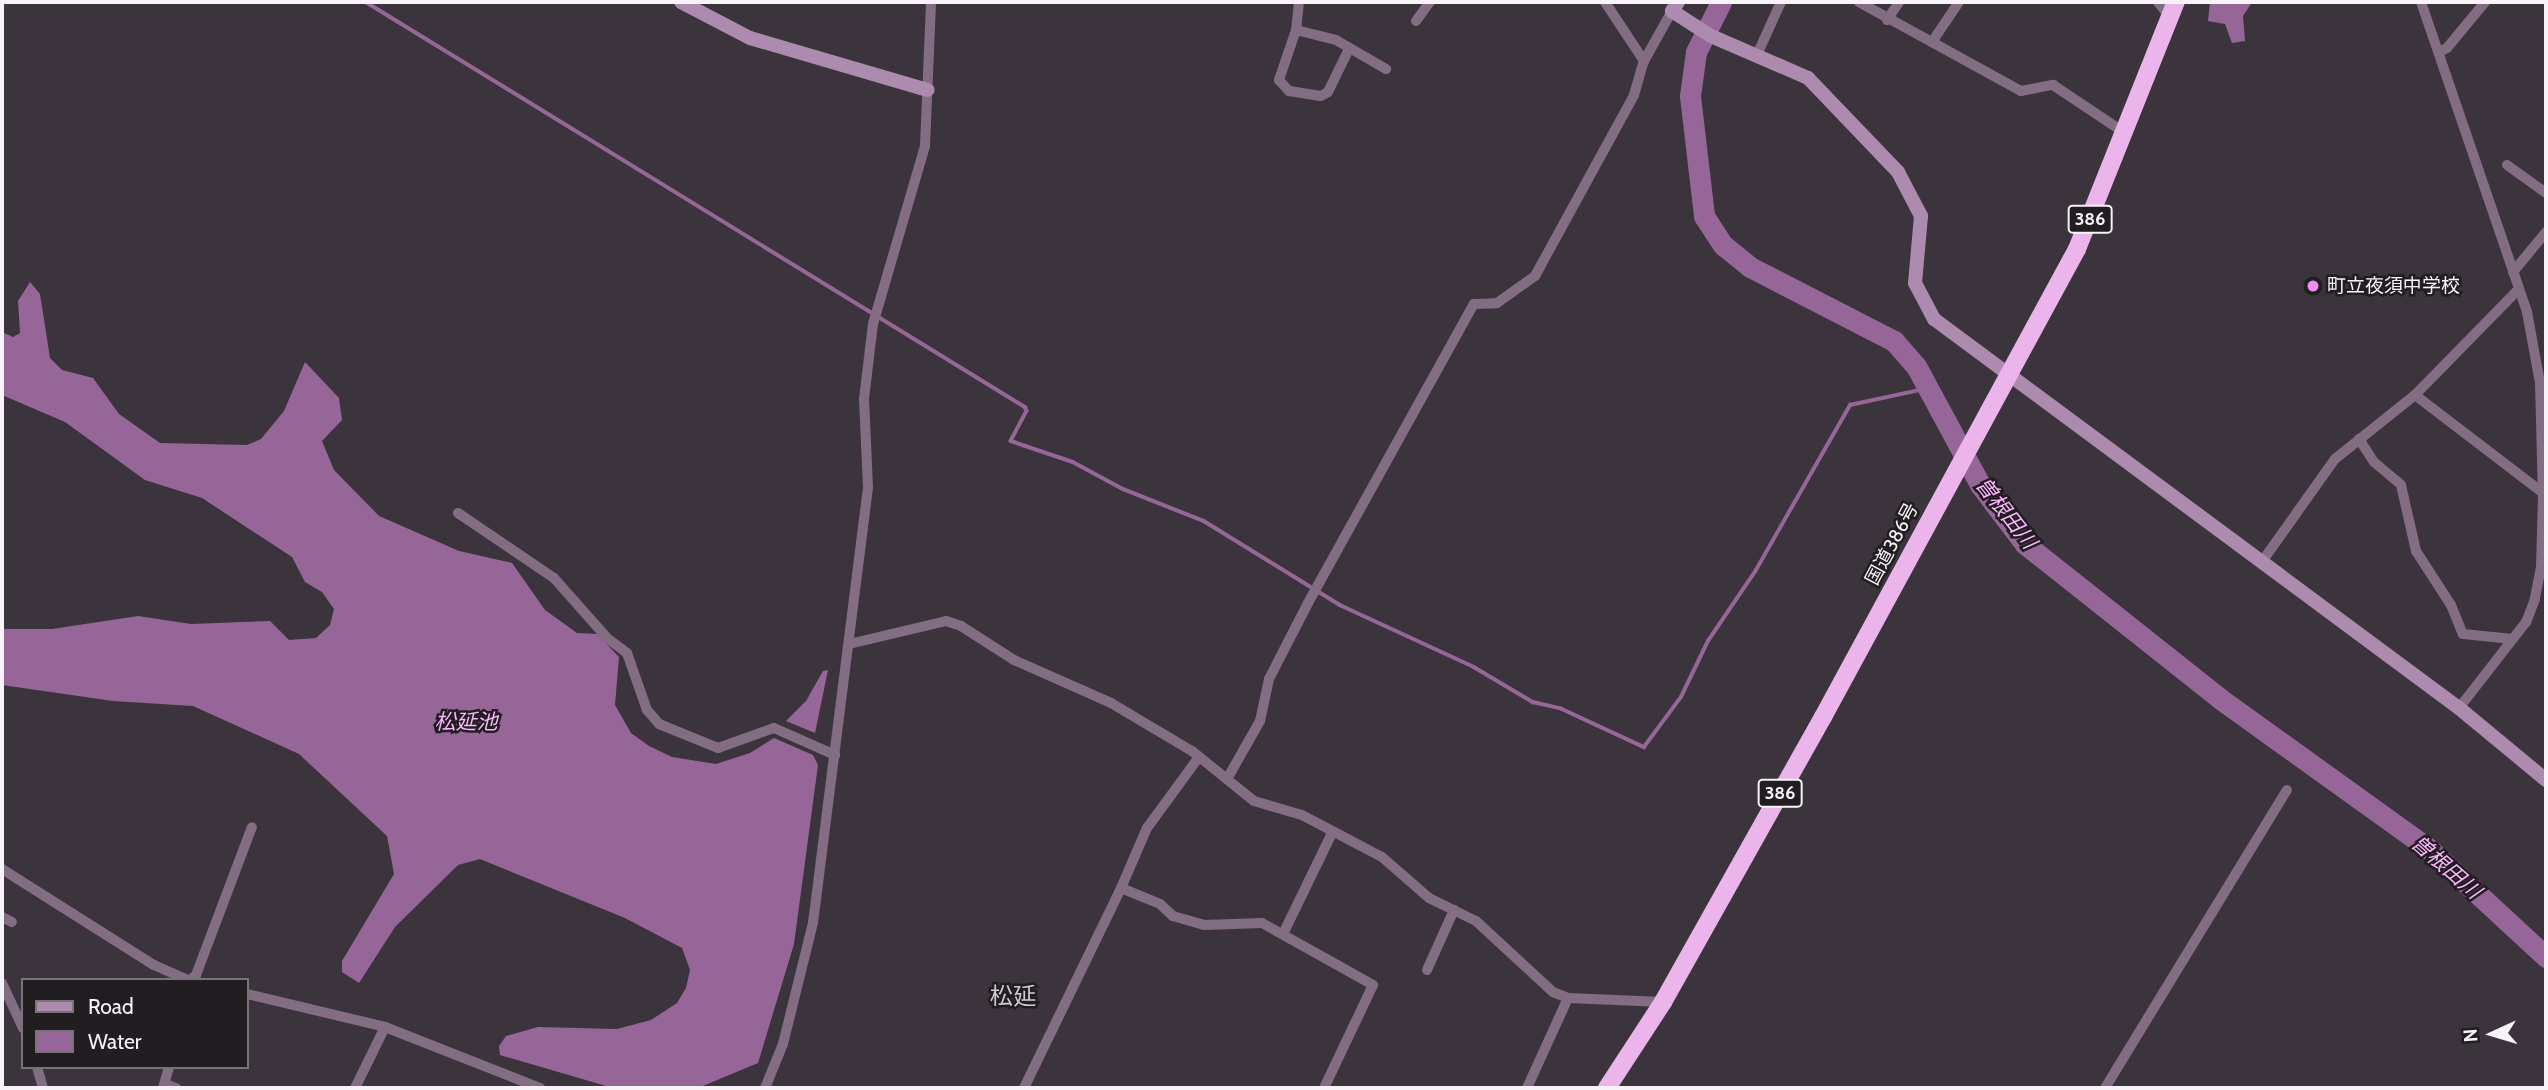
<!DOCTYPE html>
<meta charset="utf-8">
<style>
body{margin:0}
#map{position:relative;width:2548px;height:1090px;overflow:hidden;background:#3c343c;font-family:Cabin,"Noto Sans JP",sans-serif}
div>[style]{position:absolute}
.water>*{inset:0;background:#976699}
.stream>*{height:3.5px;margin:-1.75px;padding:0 1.75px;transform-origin:1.75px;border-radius:1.75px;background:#976699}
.river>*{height:21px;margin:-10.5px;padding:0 10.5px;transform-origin:10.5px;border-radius:10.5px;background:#976699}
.street>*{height:10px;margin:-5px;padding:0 5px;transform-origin:5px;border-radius:5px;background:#836d83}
.secondary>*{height:14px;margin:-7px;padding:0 7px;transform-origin:7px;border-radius:7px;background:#ad8bae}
.highway>*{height:18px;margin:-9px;padding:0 9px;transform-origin:9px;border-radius:9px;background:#ebb5ec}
.dots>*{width:19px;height:19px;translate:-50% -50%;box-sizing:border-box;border:4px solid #211d21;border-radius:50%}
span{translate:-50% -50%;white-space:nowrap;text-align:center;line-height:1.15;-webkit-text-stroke:5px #211d21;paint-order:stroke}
.shield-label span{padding:2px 5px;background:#211d21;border:2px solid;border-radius:5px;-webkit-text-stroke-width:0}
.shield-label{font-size:18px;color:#f8f3f8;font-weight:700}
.poi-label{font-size:19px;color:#f8f3f8}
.left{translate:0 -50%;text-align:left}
.street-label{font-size:19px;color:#f8f3f8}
.water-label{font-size:21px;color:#fcb5fe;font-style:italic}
.quarter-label{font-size:23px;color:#d3cad3}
.frame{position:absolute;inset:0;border:4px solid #f8f3f8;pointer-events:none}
.legend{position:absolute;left:21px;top:978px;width:228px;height:91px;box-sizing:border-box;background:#211d21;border:2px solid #777377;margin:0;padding:9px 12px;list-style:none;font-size:21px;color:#f8f3f8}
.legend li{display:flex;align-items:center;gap:14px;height:35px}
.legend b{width:35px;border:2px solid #777377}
.north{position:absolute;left:2457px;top:999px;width:70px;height:70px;-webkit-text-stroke:5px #211d21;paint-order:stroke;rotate:266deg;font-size:19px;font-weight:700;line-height:28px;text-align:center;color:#f8f3f8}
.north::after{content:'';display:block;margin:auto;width:24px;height:32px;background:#f8f3f8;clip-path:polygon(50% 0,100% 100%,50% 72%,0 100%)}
</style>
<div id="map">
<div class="water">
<i style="clip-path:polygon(2210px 2px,2252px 2px,2243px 16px,2245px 41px,2232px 43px,2225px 24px,2208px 21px)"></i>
<i style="clip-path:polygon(30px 282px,40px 294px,50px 358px,62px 370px,93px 378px,119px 414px,160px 443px,247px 445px,261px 439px,284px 411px,305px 362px,339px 398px,342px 420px,322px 441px,334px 470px,379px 516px,459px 551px,512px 563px,545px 610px,577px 633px,597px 634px,619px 657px,615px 705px,631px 733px,649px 746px,672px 757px,716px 764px,750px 753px,774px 738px,813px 755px,818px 765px,794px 944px,758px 1063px,698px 1088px,613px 1088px,500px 1055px,499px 1046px,506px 1036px,538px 1027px,617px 1029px,651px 1020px,677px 1003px,686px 988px,690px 970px,682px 948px,625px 918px,480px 859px,458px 865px,395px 927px,359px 983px,342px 972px,342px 961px,394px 874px,387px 836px,299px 754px,193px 706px,113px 701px,2px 685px,2px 629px,52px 629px,138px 616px,191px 624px,270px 621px,289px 640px,316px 638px,330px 625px,334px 609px,322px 592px,305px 582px,292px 557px,202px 498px,145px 480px,65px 422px,2px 395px,2px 332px,13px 337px,20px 333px,18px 301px)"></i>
<i style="clip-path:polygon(828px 670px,815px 733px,786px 721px,806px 701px,823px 671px)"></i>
</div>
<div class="stream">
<i style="left:366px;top:2px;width:774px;rotate:31.57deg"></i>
<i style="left:1025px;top:407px;width:4px;rotate:63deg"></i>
<i style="left:1027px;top:411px;width:34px;rotate:118deg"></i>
<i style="left:1011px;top:441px;width:65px;rotate:18.7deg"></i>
<i style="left:1073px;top:462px;width:57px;rotate:28.4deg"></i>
<i style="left:1123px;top:489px;width:87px;rotate:21.6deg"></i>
<i style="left:1204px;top:521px;width:160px;rotate:31.7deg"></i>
<i style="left:1340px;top:605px;width:148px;rotate:24.8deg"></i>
<i style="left:1474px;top:667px;width:69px;rotate:30.7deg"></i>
<i style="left:1533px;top:702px;width:28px;rotate:13deg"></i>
<i style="left:1560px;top:708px;width:93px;rotate:24.9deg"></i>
<i style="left:1644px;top:747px;width:62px;rotate:-53.5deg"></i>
<i style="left:1681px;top:697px;width:62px;rotate:-64.3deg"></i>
<i style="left:1708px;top:641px;width:86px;rotate:-55.9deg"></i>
<i style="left:1756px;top:570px;width:190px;rotate:-60.3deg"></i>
<i style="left:1850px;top:405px;width:81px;rotate:-12.1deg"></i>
</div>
<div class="river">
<i style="left:1721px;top:2px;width:56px;rotate:116.6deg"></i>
<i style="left:1696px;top:52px;width:44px;rotate:97.8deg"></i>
<i style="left:1690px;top:96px;width:121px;rotate:83.3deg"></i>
<i style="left:1704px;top:216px;width:35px;rotate:57deg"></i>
<i style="left:1723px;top:245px;width:35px;rotate:39deg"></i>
<i style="left:1750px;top:267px;width:162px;rotate:27.2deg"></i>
<i style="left:1894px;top:341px;width:33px;rotate:49deg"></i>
<i style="left:1916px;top:366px;width:136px;rotate:61.6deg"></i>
<i style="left:1981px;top:486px;width:73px;rotate:52.8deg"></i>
<i style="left:2025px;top:544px;width:248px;rotate:38.4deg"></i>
<i style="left:2219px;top:698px;width:257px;rotate:35.7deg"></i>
<i style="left:2428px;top:848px;width:161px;rotate:42.7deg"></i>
</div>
<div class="street">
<i style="left:1299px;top:2px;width:28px;rotate:96deg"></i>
<i style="left:1296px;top:30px;width:53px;rotate:108.8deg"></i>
<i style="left:1279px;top:80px;width:15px;rotate:48deg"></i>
<i style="left:1289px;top:91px;width:32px;rotate:9deg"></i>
<i style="left:1321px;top:96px;width:8px;rotate:-30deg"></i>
<i style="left:1328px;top:92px;width:46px;rotate:-64deg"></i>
<i style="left:1605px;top:2px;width:71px;rotate:56.5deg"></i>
<i style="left:1859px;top:2px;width:185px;rotate:28.8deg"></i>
<i style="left:2021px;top:91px;width:33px;rotate:-11deg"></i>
<i style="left:2053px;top:85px;width:87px;rotate:33.7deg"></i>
<i style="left:2158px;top:2px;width:19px;rotate:51deg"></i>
<i style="left:2421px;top:2px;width:328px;rotate:71.1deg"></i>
<i style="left:2527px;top:312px;width:72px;rotate:79.6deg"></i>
<i style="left:2540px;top:383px;width:113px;rotate:88.5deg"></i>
<i style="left:2543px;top:496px;width:71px;rotate:91.6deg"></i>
<i style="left:2541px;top:567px;width:33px;rotate:101deg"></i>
<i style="left:2535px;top:599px;width:25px;rotate:111deg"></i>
<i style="left:2526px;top:622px;width:109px;rotate:127.9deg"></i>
<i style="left:1887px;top:20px;width:22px;rotate:-56deg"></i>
<i style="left:1416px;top:21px;width:24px;rotate:-54deg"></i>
<i style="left:1296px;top:30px;width:41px;rotate:14deg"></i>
<i style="left:1336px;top:40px;width:58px;rotate:30.1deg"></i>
<i style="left:1932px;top:42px;width:48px;rotate:-56deg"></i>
<i style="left:2439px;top:52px;width:9px;rotate:-27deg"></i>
<i style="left:2447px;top:48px;width:60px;rotate:-50.4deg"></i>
<i style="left:1756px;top:57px;width:60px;rotate:-65.6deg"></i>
<i style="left:2507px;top:165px;width:48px;rotate:35.7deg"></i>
<i style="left:2513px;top:272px;width:52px;rotate:-50.5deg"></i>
<i style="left:2415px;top:395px;width:165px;rotate:37.4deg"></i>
<i style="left:2359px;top:439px;width:27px;rotate:57deg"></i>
<i style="left:2374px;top:462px;width:35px;rotate:40deg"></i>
<i style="left:2401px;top:485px;width:68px;rotate:77.2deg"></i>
<i style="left:2416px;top:551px;width:64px;rotate:57.1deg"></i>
<i style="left:2451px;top:605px;width:31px;rotate:68deg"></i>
<i style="left:2463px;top:634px;width:50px;rotate:5.7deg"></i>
<i style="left:458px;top:513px;width:116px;rotate:34.1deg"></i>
<i style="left:554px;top:578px;width:80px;rotate:48.5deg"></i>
<i style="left:607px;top:638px;width:25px;rotate:37deg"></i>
<i style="left:627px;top:653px;width:60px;rotate:70.7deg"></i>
<i style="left:647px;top:710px;width:18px;rotate:49deg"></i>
<i style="left:659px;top:724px;width:64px;rotate:22.1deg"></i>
<i style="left:718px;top:748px;width:59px;rotate:-19.7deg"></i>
<i style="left:774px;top:728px;width:67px;rotate:23.9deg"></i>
<i style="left:2261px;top:563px;width:128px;rotate:-54.6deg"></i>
<i style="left:2335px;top:459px;width:102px;rotate:-38.7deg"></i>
<i style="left:2415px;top:395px;width:147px;rotate:-45.6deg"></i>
<i style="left:849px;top:644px;width:100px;rotate:-13.3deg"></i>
<i style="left:946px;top:621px;width:16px;rotate:18deg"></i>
<i style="left:961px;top:626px;width:63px;rotate:32.7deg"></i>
<i style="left:1014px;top:660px;width:106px;rotate:23.9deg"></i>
<i style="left:1111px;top:703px;width:94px;rotate:30.7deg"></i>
<i style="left:1192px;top:751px;width:80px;rotate:38.9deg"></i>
<i style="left:1254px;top:801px;width:50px;rotate:16.3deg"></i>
<i style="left:1302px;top:815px;width:90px;rotate:27.7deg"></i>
<i style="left:1382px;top:857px;width:62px;rotate:41.1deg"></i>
<i style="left:1429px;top:898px;width:52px;rotate:26.1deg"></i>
<i style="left:1476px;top:921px;width:105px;rotate:42.7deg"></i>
<i style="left:1553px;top:992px;width:16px;rotate:22deg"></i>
<i style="left:1568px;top:998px;width:95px;rotate:2.4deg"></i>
<i style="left:1227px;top:779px;width:67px;rotate:-60.4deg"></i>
<i style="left:1260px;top:721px;width:43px;rotate:-77.9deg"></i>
<i style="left:1269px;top:679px;width:85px;rotate:-62.8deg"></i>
<i style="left:1308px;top:603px;width:342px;rotate:-61deg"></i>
<i style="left:1474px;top:304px;width:23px;rotate:-2deg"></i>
<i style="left:1497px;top:303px;width:47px;rotate:-35.4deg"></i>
<i style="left:1535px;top:276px;width:206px;rotate:-61.3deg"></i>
<i style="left:1634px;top:95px;width:35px;rotate:-74deg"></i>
<i style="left:1644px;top:61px;width:57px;rotate:-60.8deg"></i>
<i style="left:2px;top:869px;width:180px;rotate:32.3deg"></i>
<i style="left:154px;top:965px;width:36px;rotate:24deg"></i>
<i style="left:1121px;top:888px;width:65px;rotate:-66.6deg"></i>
<i style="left:1147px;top:828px;width:88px;rotate:-53.8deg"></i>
<i style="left:2px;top:917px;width:11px;rotate:27deg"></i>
<i style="left:1283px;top:934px;width:112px;rotate:-64.1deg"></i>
<i style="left:1427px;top:970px;width:66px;rotate:-65.8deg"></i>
<i style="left:190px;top:980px;width:8px;rotate:-40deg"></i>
<i style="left:196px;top:975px;width:158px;rotate:-69.3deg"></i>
<i style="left:2px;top:983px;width:50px;rotate:65deg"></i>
<i style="left:247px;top:994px;width:142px;rotate:13.4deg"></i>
<i style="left:385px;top:1027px;width:167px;rotate:21.5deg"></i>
<i style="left:37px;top:1067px;width:22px;rotate:74deg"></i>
<i style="left:165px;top:1084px;width:12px;rotate:20deg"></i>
<i style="left:163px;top:1088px;width:22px;rotate:-74deg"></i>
<i style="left:355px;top:1088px;width:68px;rotate:-63.8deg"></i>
<i style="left:765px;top:1088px;width:48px;rotate:-67.8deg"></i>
<i style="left:783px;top:1044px;width:125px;rotate:-76.1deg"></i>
<i style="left:813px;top:923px;width:439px;rotate:-82.8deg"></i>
<i style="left:868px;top:487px;width:88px;rotate:-92.6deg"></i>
<i style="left:864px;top:399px;width:76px;rotate:-83.2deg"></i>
<i style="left:873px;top:324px;width:185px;rotate:-73.7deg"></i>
<i style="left:925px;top:146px;width:144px;rotate:-87.6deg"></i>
<i style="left:1024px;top:1088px;width:222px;rotate:-64.1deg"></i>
<i style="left:1121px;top:888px;width:42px;rotate:22.3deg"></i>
<i style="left:1160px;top:904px;width:18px;rotate:43deg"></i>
<i style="left:1173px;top:916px;width:32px;rotate:16deg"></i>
<i style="left:1204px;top:925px;width:58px;rotate:-2deg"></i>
<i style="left:1262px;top:923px;width:127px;rotate:29.2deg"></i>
<i style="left:1373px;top:985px;width:114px;rotate:115.4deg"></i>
<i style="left:1527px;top:1088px;width:99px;rotate:-65.5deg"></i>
<i style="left:2105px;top:1088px;width:349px;rotate:-58.6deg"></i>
</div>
<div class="secondary">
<i style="left:681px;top:2px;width:78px;rotate:27.6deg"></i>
<i style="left:750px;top:38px;width:185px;rotate:16.3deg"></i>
<i style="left:1678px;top:2px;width:11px;rotate:124deg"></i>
<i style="left:1672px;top:11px;width:46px;rotate:32.7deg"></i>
<i style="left:1711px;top:36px;width:106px;rotate:23.4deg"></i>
<i style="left:1808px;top:78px;width:130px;rotate:46.2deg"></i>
<i style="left:1898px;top:172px;width:50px;rotate:62.4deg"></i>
<i style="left:1921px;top:216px;width:67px;rotate:95.1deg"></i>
<i style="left:1915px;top:283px;width:41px;rotate:62.2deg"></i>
<i style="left:1934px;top:319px;width:653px;rotate:36.54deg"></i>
<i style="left:2459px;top:708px;width:113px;rotate:39.6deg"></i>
</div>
<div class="highway">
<i style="left:1607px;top:1088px;width:103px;rotate:-56.9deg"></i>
<i style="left:1663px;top:1002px;width:327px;rotate:-60.7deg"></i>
<i style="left:1823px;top:717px;width:532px;rotate:-61.51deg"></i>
<i style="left:2077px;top:249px;width:266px;rotate:-68.2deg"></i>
</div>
<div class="dots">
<i style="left:2313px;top:286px;background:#f18bf5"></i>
</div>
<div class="shield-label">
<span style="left:2090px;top:219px">386</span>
<span style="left:1780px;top:793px">386</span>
</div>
<div class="poi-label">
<span class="left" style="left:2327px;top:286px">町立夜須中学校</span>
</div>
<div class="street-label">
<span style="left:1892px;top:544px;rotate:-62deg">国道386号</span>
</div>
<div class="water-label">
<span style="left:2006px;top:513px;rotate:52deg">曽根田川</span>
<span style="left:466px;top:722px">松延池</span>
<span style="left:2446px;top:867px;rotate:41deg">曽根田川</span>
</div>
<div class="quarter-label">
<span style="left:1013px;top:996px">松延</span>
</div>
<div class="frame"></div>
<ul class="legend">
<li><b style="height:9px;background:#ad8bae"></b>Road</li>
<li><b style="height:19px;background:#976699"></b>Water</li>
</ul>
<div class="north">N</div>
</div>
